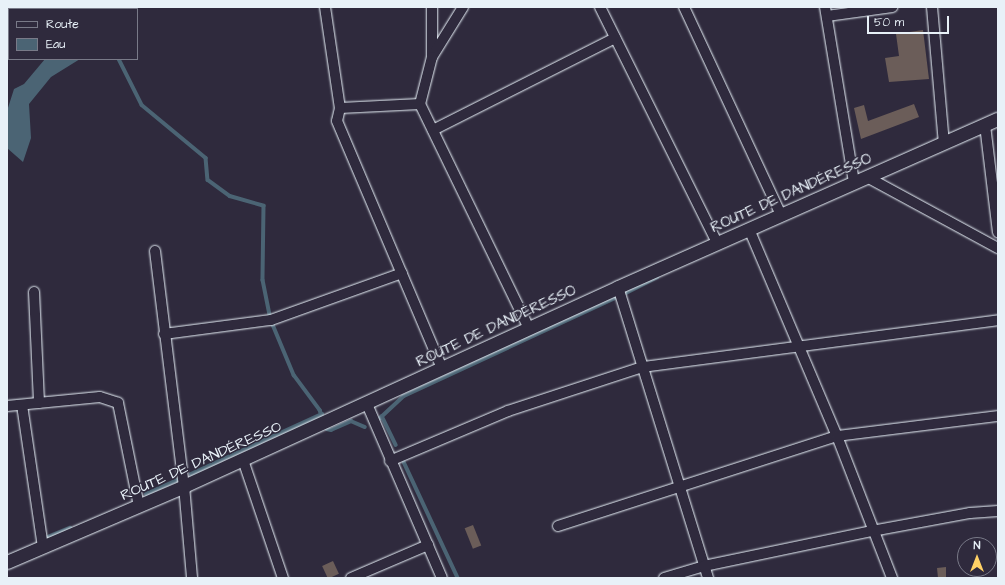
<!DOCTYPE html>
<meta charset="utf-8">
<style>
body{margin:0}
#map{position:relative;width:1005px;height:585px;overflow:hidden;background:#2f2a3d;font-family:"Architects Daughter",sans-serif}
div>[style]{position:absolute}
.water>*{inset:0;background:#4b6474}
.stream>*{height:3.5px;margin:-1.75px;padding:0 1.75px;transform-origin:1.75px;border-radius:1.75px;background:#4b6474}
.building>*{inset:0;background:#6b5d59;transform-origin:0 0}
.roads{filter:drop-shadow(0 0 1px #e8f1f8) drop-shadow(0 0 1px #e8f1f8)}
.minor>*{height:10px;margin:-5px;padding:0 5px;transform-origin:5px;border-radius:5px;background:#2f2a3d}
.tertiary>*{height:13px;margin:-6.5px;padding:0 6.5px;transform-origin:6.5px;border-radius:6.5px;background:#2f2a3d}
span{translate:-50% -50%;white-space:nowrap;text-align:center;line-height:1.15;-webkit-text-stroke:3px #2f2a3d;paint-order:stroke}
.street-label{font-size:15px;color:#e8f1f8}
.frame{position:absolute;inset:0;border:8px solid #e8f1f8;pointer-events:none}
.legend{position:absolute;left:8px;top:8px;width:130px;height:52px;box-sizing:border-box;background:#2f2a3d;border:1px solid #797a88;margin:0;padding:5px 7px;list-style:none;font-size:12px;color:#e8f1f8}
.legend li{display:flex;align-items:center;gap:8px;height:20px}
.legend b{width:20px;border:1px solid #797a88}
.north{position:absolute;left:957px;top:537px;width:40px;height:40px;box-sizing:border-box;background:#2f2a3d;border:1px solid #797a88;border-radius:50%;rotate:0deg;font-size:11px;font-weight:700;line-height:16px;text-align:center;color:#e8f1f8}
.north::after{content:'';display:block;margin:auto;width:14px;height:18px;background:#ffd166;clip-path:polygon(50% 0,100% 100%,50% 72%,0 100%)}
.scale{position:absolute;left:867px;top:16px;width:82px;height:18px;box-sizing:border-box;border:2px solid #e8f1f8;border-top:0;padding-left:5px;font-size:12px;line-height:14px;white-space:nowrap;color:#e8f1f8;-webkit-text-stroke:3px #2f2a3d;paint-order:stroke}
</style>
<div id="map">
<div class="water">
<i style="clip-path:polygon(45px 59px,80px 59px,51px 77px,29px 104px,31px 138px,23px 162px,7px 148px,7px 111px,14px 89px,24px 84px)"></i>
</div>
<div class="stream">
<i style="left:119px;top:59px;width:51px;rotate:63.4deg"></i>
<i style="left:142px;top:105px;width:83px;rotate:39.6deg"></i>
<i style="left:206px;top:158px;width:22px;rotate:85deg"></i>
<i style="left:208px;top:180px;width:27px;rotate:36deg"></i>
<i style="left:230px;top:196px;width:35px;rotate:16deg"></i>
<i style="left:264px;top:206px;width:74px;rotate:90.8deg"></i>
<i style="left:263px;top:280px;width:41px;rotate:78.7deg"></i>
<i style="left:271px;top:320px;width:60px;rotate:67.3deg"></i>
<i style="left:294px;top:375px;width:44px;rotate:53.4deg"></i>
<i style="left:320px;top:410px;width:9px;rotate:72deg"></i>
<i style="left:626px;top:293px;width:35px;rotate:-27deg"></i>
<i style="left:382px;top:416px;width:32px;rotate:64deg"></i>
<i style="left:378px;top:420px;width:35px;rotate:-43deg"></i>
<i style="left:404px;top:396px;width:233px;rotate:-24.9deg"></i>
<i style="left:327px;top:429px;width:4px;rotate:14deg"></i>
<i style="left:331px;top:430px;width:22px;rotate:-24deg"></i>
<i style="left:351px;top:421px;width:15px;rotate:23deg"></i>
<i style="left:404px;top:462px;width:128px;rotate:65deg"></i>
<i style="left:191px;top:474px;width:144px;rotate:-24.6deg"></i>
<i style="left:146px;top:494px;width:35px;rotate:-24deg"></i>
<i style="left:45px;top:538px;width:27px;rotate:-22deg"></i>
</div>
<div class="building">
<i style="clip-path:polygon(923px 30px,929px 79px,889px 82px,885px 58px,899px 56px,896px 34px)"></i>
<i style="clip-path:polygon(914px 104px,919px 117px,861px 139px,854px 108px,864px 105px,868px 121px)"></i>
<i style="left:473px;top:525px;width:22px;height:9px;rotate:68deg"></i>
<i style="left:333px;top:561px;width:14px;height:12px;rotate:65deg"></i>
<i style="clip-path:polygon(946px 567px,946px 578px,938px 578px,937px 568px)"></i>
</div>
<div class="roads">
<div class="minor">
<i style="left:325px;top:7px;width:102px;rotate:81.6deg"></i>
<i style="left:432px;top:7px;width:50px;rotate:90deg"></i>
<i style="left:432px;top:57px;width:59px;rotate:-58.2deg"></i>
<i style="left:600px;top:7px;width:263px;rotate:63.6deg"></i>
<i style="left:684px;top:7px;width:230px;rotate:65deg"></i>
<i style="left:825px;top:7px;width:178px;rotate:80.6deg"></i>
<i style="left:932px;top:7px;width:137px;rotate:85deg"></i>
<i style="left:827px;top:16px;width:66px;rotate:-7.9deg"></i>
<i style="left:432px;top:57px;width:49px;rotate:104.3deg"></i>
<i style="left:420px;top:104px;width:249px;rotate:64.1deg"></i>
<i style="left:420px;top:104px;width:80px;rotate:177.1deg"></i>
<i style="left:340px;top:108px;width:13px;rotate:103deg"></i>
<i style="left:337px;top:121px;width:268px;rotate:67deg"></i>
<i style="left:985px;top:125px;width:108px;rotate:83.1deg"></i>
<i style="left:433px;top:130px;width:204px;rotate:-26.8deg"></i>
<i style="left:867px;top:177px;width:149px;rotate:28.5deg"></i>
<i style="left:749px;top:229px;width:225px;rotate:67deg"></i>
<i style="left:837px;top:436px;width:152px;rotate:68.8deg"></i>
<i style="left:155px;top:251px;width:237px;rotate:83deg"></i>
<i style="left:184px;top:486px;width:92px;rotate:85deg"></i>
<i style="left:618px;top:287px;width:305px;rotate:72.8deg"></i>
<i style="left:34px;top:292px;width:111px;rotate:87.4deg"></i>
<i style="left:164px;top:334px;width:108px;rotate:-7.5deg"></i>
<i style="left:271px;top:320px;width:139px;rotate:-19.7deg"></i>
<i style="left:367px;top:404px;width:189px;rotate:66.7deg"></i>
<i style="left:22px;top:405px;width:144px;rotate:81.6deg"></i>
<i style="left:7px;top:406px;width:93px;rotate:-5.5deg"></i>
<i style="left:100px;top:397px;width:19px;rotate:18deg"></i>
<i style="left:118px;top:403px;width:105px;rotate:78.5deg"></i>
<i style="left:243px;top:460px;width:125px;rotate:71.3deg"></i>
<i style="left:390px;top:461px;width:128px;rotate:-23deg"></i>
<i style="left:508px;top:411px;width:142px;rotate:-18.1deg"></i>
<i style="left:643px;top:367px;width:358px;rotate:-7.5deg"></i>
<i style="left:558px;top:526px;width:293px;rotate:-17.9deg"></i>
<i style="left:837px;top:436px;width:162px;rotate:-7.1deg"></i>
<i style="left:351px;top:578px;width:84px;rotate:-23.2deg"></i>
<i style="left:664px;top:578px;width:42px;rotate:-16.7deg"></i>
<i style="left:704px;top:566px;width:172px;rotate:-11.8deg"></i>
<i style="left:872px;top:531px;width:100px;rotate:-10.4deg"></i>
<i style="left:970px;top:513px;width:28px;rotate:-4deg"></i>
</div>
<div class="tertiary">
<i style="left:7px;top:562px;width:193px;rotate:-23.2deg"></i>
<i style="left:184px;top:486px;width:477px;rotate:-24.6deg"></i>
<i style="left:618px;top:287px;width:415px;rotate:-23.9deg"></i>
</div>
</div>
<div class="street-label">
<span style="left:791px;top:193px;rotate:-24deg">ROUTE DE DANDÉRESSO</span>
<span style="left:496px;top:326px;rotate:-25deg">ROUTE DE DANDÉRESSO</span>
<span style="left:201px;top:461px;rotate:-24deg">ROUTE DE DANDÉRESSO</span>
</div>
<div class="frame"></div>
<ul class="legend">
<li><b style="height:5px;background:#2f2a3d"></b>Route</li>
<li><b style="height:11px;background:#4b6474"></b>Eau</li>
</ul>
<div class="north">N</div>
<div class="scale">50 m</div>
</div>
